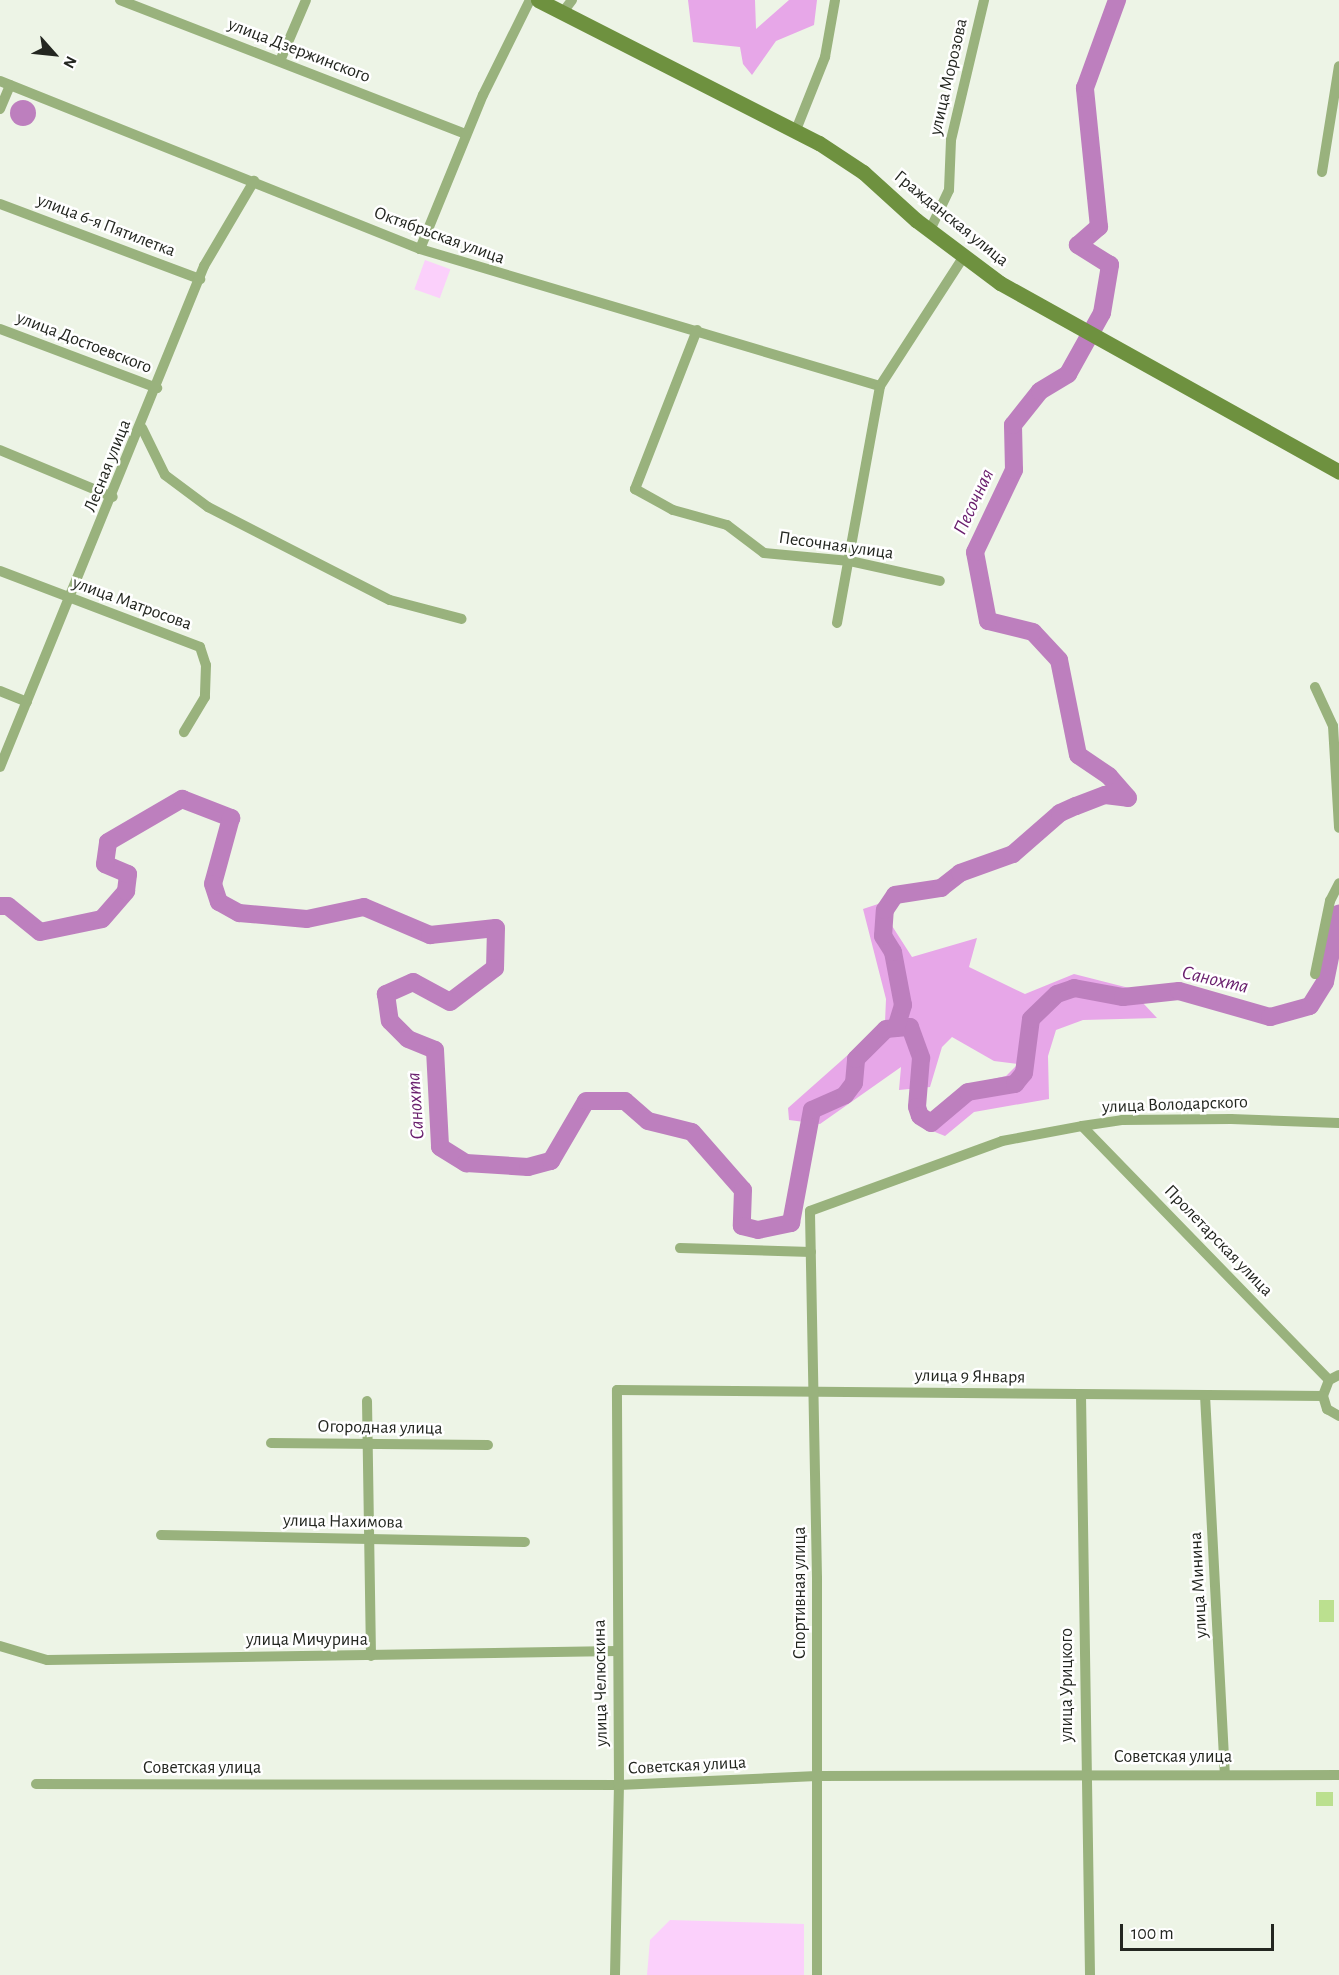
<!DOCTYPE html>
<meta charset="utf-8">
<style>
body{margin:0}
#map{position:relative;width:1339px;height:1975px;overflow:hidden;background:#edf4e6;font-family:"Alegreya Sans",sans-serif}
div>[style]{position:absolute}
.green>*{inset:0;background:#fbd0fb;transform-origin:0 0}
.forest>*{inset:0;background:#e7a7e8}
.water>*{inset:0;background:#bd7fbe}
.round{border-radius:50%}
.river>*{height:18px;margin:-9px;padding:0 9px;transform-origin:9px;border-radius:9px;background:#bd7fbe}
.building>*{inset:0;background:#bbe08f;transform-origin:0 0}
.street>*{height:10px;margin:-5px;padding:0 5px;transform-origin:5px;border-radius:5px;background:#99b27d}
.secondary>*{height:15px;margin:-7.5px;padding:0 7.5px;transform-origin:7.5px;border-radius:7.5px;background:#6e913f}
span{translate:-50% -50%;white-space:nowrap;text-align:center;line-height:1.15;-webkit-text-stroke:5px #fff;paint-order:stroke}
.street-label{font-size:18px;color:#232620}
.water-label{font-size:20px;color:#6a206e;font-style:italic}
.north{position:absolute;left:24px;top:24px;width:60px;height:60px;-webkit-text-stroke:4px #fff;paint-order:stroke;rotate:117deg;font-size:16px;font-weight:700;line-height:24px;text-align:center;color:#232620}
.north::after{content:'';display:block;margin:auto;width:21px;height:27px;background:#232620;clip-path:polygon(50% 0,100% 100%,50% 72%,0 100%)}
.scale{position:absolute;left:1120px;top:1924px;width:154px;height:27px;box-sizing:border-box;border:3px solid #232620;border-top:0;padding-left:8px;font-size:18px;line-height:21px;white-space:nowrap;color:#232620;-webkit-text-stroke:4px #fff;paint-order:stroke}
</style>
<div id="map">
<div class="green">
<i style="left:425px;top:260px;width:27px;height:31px;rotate:20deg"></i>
<i style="clip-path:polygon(670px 1920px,804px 1924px,804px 1975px,647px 1975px,650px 1940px)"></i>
</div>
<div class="forest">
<i style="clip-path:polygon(688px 0,755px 0,756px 29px,789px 0,817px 0,814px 25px,776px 41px,752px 75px,743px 64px,740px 47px,693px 42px)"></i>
<i style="clip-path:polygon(878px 904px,912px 957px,977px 938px,969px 967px,1025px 994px,1074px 974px,1129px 988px,1157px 1018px,1083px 1020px,1056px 1030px,1048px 1056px,1049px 1099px,974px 1112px,945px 1136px,925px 1128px,932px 1113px,962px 1086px,1006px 1076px,1018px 1064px,994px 1061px,952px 1037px,942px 1047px,930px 1087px,899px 1090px,901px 1067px,820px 1124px,789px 1120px,788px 1108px,885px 1022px,886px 999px,863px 909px)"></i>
</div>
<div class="water">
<i class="round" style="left:10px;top:100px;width:26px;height:26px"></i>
</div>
<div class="river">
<i style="left:0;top:906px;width:8px"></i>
<i style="left:8px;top:906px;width:41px;rotate:39.1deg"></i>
<i style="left:40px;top:932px;width:63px;rotate:-11.8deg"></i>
<i style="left:102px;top:919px;width:37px;rotate:-49deg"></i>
<i style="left:126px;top:891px;width:17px;rotate:-83deg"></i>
<i style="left:128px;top:874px;width:25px;rotate:-157deg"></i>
<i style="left:105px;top:864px;width:22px;rotate:-82deg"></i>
<i style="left:108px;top:842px;width:86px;rotate:-30.2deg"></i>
<i style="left:182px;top:799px;width:53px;rotate:21.2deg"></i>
<i style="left:231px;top:818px;width:68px;rotate:105.3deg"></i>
<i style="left:213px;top:884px;width:19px;rotate:72deg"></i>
<i style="left:219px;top:902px;width:23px;rotate:29deg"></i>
<i style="left:239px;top:913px;width:68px;rotate:5deg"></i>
<i style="left:307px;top:919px;width:58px;rotate:-11.9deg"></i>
<i style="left:364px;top:907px;width:72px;rotate:23deg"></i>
<i style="left:430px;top:935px;width:66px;rotate:-6.1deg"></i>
<i style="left:496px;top:928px;width:40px;rotate:91.4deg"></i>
<i style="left:495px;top:968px;width:56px;rotate:142.9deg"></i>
<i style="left:450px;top:1002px;width:42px;rotate:-151.6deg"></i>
<i style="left:413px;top:982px;width:30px;rotate:156deg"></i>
<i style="left:386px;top:994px;width:27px;rotate:82deg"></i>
<i style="left:390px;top:1021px;width:25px;rotate:45deg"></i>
<i style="left:408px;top:1039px;width:29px;rotate:22deg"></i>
<i style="left:435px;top:1050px;width:97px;rotate:87deg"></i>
<i style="left:440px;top:1147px;width:31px;rotate:32deg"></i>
<i style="left:466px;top:1163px;width:62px;rotate:3.7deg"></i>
<i style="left:528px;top:1167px;width:24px;rotate:-15deg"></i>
<i style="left:551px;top:1161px;width:69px;rotate:-59.7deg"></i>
<i style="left:586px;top:1101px;width:39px"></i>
<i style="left:625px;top:1101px;width:30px;rotate:41deg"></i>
<i style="left:648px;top:1121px;width:45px;rotate:14deg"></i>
<i style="left:692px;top:1132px;width:77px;rotate:48.7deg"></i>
<i style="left:743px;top:1190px;width:36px;rotate:92deg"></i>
<i style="left:742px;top:1226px;width:16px;rotate:14deg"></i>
<i style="left:758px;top:1230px;width:34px;rotate:-12deg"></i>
<i style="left:791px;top:1223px;width:115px;rotate:-79.5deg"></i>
<i style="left:812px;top:1110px;width:36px;rotate:-24deg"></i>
<i style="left:845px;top:1095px;width:15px;rotate:-53deg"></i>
<i style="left:854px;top:1083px;width:24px;rotate:-85deg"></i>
<i style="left:856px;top:1059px;width:42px;rotate:-45deg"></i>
<i style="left:886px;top:1029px;width:24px;rotate:-5deg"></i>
<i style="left:910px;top:1027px;width:33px;rotate:70deg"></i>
<i style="left:921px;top:1058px;width:49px;rotate:94.7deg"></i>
<i style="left:917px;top:1107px;width:9px;rotate:72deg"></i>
<i style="left:920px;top:1116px;width:13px;rotate:32deg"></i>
<i style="left:931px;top:1123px;width:48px;rotate:-40deg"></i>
<i style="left:968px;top:1092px;width:48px;rotate:-9.7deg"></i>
<i style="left:1015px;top:1084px;width:14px;rotate:-51deg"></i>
<i style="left:1024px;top:1073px;width:54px;rotate:-82.6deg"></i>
<i style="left:1031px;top:1019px;width:36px;rotate:-44deg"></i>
<i style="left:1057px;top:994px;width:18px;rotate:-19deg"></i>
<i style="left:1074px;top:988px;width:50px;rotate:10.4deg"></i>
<i style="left:1123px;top:997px;width:56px;rotate:-6.1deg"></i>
<i style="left:1179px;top:991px;width:95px;rotate:15.9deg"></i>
<i style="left:1270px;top:1017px;width:41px;rotate:-15.4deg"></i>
<i style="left:1310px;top:1006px;width:28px;rotate:-58deg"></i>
<i style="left:1325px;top:982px;width:70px;rotate:-78.5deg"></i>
<i style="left:896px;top:1028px;width:24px;rotate:-73deg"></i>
<i style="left:903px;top:1005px;width:54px;rotate:-100.7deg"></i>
<i style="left:893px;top:952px;width:19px;rotate:-122deg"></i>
<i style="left:883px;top:936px;width:26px;rotate:-86deg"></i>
<i style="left:885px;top:910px;width:18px;rotate:-56deg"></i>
<i style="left:895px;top:895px;width:47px;rotate:-8.7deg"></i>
<i style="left:941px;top:888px;width:24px;rotate:-38deg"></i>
<i style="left:960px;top:873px;width:56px;rotate:-19.7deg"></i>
<i style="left:1013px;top:854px;width:62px;rotate:-41.1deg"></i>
<i style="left:1060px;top:813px;width:17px;rotate:-24deg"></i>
<i style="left:1076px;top:806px;width:31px;rotate:-21deg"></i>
<i style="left:1105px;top:795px;width:23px;rotate:7deg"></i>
<i style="left:1128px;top:798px;width:29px;rotate:-131deg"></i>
<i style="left:1109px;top:776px;width:37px;rotate:-146deg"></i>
<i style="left:1078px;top:755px;width:97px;rotate:-101.3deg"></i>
<i style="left:1059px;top:660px;width:38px;rotate:-133deg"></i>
<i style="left:1033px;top:632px;width:46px;rotate:-166.3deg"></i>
<i style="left:988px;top:621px;width:70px;rotate:-100.7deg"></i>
<i style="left:975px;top:552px;width:91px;rotate:-64.6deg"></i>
<i style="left:1014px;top:470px;width:45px;rotate:-91.3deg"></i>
<i style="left:1013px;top:425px;width:43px;rotate:-51.5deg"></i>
<i style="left:1040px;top:391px;width:33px;rotate:-31deg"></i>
<i style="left:1068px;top:374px;width:70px;rotate:-60.9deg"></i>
<i style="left:1102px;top:313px;width:49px;rotate:-80.5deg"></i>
<i style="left:1110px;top:265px;width:38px;rotate:-148deg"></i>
<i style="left:1078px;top:245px;width:28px;rotate:-41deg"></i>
<i style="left:1099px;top:227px;width:140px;rotate:-95.8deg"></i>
<i style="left:1085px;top:88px;width:94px;rotate:-70deg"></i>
</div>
<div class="building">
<i style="left:1319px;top:1600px;width:15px;height:22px"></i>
<i style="left:1333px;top:1792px;width:14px;height:17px;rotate:90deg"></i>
</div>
<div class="street">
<i style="left:120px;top:0;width:371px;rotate:21.2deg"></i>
<i style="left:563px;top:12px;width:15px;rotate:-53deg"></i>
<i style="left:280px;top:61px;width:66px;rotate:-66.9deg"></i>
<i style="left:0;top:81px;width:452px;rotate:21.8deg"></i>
<i style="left:420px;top:249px;width:480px;rotate:16.6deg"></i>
<i style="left:0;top:109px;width:26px;rotate:-67deg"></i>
<i style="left:796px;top:130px;width:79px;rotate:-68.3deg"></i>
<i style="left:825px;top:57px;width:58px;rotate:-80deg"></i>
<i style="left:1322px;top:172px;width:107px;rotate:-80.9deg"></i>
<i style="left:0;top:204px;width:214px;rotate:20.6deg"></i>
<i style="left:930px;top:230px;width:44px;rotate:-64.6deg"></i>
<i style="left:949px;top:190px;width:50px;rotate:-87.7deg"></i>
<i style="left:951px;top:140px;width:144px;rotate:-76.7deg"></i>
<i style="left:420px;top:249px;width:166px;rotate:-67.8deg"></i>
<i style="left:483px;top:95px;width:106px;rotate:-63.7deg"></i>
<i style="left:0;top:329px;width:168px;rotate:20.6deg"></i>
<i style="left:697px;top:330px;width:171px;rotate:111.3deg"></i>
<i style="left:635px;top:489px;width:43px;rotate:28.9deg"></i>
<i style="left:673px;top:510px;width:56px;rotate:15.5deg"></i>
<i style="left:727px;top:525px;width:46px;rotate:37.1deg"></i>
<i style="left:764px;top:553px;width:86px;rotate:5.3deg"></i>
<i style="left:850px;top:561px;width:92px;rotate:12.5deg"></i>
<i style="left:142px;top:428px;width:52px;rotate:63.9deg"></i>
<i style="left:165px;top:475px;width:54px;rotate:36.7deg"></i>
<i style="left:208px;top:507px;width:204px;rotate:27.1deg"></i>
<i style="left:390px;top:600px;width:74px;rotate:14.8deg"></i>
<i style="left:0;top:450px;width:122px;rotate:22.6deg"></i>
<i style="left:0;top:571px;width:214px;rotate:20.8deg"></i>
<i style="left:200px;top:647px;width:19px;rotate:72deg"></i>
<i style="left:206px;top:665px;width:32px;rotate:92deg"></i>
<i style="left:205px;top:697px;width:41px;rotate:121deg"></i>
<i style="left:837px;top:623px;width:241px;rotate:-79.7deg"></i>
<i style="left:880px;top:386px;width:155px;rotate:-57.1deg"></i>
<i style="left:1315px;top:687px;width:43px;rotate:65.2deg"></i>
<i style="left:1333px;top:726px;width:102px;rotate:86.6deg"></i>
<i style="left:0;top:691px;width:29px;rotate:22deg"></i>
<i style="left:0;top:767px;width:541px;rotate:-67.84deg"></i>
<i style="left:204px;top:266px;width:99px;rotate:-59.5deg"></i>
<i style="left:1315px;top:974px;width:75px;rotate:-78.4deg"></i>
<i style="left:1330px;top:901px;width:20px;rotate:-63deg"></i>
<i style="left:1082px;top:1126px;width:354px;rotate:45.8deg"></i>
<i style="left:680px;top:1248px;width:131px;rotate:1.7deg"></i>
<i style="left:1339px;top:1375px;width:11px;rotate:153deg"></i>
<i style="left:1329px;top:1380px;width:17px;rotate:111deg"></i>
<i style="left:1323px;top:1396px;width:14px;rotate:73deg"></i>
<i style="left:1327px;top:1409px;width:14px;rotate:30deg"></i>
<i style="left:1081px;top:1395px;width:580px;rotate:89.11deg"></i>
<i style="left:1205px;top:1395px;width:379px;rotate:87deg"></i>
<i style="left:367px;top:1401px;width:255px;rotate:89.1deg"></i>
<i style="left:271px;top:1443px;width:217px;rotate:0.5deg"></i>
<i style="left:161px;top:1535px;width:364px;rotate:1.1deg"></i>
<i style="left:0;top:1646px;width:49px;rotate:16.6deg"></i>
<i style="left:47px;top:1660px;width:570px;rotate:-0.9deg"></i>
<i style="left:36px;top:1784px;width:583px;rotate:0.1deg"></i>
<i style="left:619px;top:1785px;width:198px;rotate:-2.6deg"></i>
<i style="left:817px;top:1776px;width:522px;rotate:-0.11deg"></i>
<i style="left:615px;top:1975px;width:190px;rotate:-88.8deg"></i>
<i style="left:619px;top:1785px;width:395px;rotate:-90.3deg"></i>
<i style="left:617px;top:1390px;width:706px;rotate:0.49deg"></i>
<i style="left:817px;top:1975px;width:397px;rotate:-90deg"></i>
<i style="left:817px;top:1578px;width:367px;rotate:-91.1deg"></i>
<i style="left:810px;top:1211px;width:204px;rotate:-20deg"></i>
<i style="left:1002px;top:1141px;width:81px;rotate:-10.6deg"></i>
<i style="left:1082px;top:1126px;width:40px;rotate:-8.5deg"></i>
<i style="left:1122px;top:1120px;width:109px;rotate:-0.5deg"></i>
<i style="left:1231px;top:1119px;width:108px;rotate:2.1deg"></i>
</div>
<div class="secondary">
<i style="left:538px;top:0;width:315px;rotate:27deg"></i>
<i style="left:819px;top:143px;width:53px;rotate:33.4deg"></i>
<i style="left:863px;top:172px;width:72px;rotate:42.2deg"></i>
<i style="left:916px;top:220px;width:105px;rotate:36.9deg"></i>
<i style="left:1000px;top:283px;width:388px;rotate:29.1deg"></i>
</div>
<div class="street-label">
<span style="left:299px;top:51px;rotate:21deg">улица Дзержинского</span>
<span style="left:949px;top:77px;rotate:-77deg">улица Морозова</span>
<span style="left:951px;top:219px;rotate:39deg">Гражданская улица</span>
<span style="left:106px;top:226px;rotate:21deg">улица 6-я Пятилетка</span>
<span style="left:439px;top:236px;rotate:20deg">Октябрьская улица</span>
<span style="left:84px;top:343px;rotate:21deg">улица Достоевского</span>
<span style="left:108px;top:466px;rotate:-68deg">Лесная улица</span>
<span style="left:836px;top:546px;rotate:8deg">Песочная улица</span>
<span style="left:132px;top:604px;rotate:20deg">улица Матросова</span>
<span style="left:1175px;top:1105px;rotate:-2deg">улица Володарского</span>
<span style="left:1218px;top:1241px;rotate:46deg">Пролетарская улица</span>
<span style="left:970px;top:1377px;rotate:1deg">улица 9 Января</span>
<span style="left:380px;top:1428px;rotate:1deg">Огородная улица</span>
<span style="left:343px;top:1522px;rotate:1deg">улица Нахимова</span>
<span style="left:1199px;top:1585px;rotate:-93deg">улица Минина</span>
<span style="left:800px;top:1593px;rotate:-90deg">Спортивная улица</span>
<span style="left:307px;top:1640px">улица Мичурина</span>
<span style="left:601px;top:1683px;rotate:-91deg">улица Челюскина</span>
<span style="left:1067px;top:1685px;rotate:-90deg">улица Урицкого</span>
<span style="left:1173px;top:1757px">Советская улица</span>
<span style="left:687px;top:1766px;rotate:-3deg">Советская улица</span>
<span style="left:202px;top:1768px">Советская улица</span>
</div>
<div class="water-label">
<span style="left:974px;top:502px;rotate:-65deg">Песочная</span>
<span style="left:1215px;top:980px;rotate:13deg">Санохта</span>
<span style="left:416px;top:1106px;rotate:-94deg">Санохта</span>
</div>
<div class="north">N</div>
<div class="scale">100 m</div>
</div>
